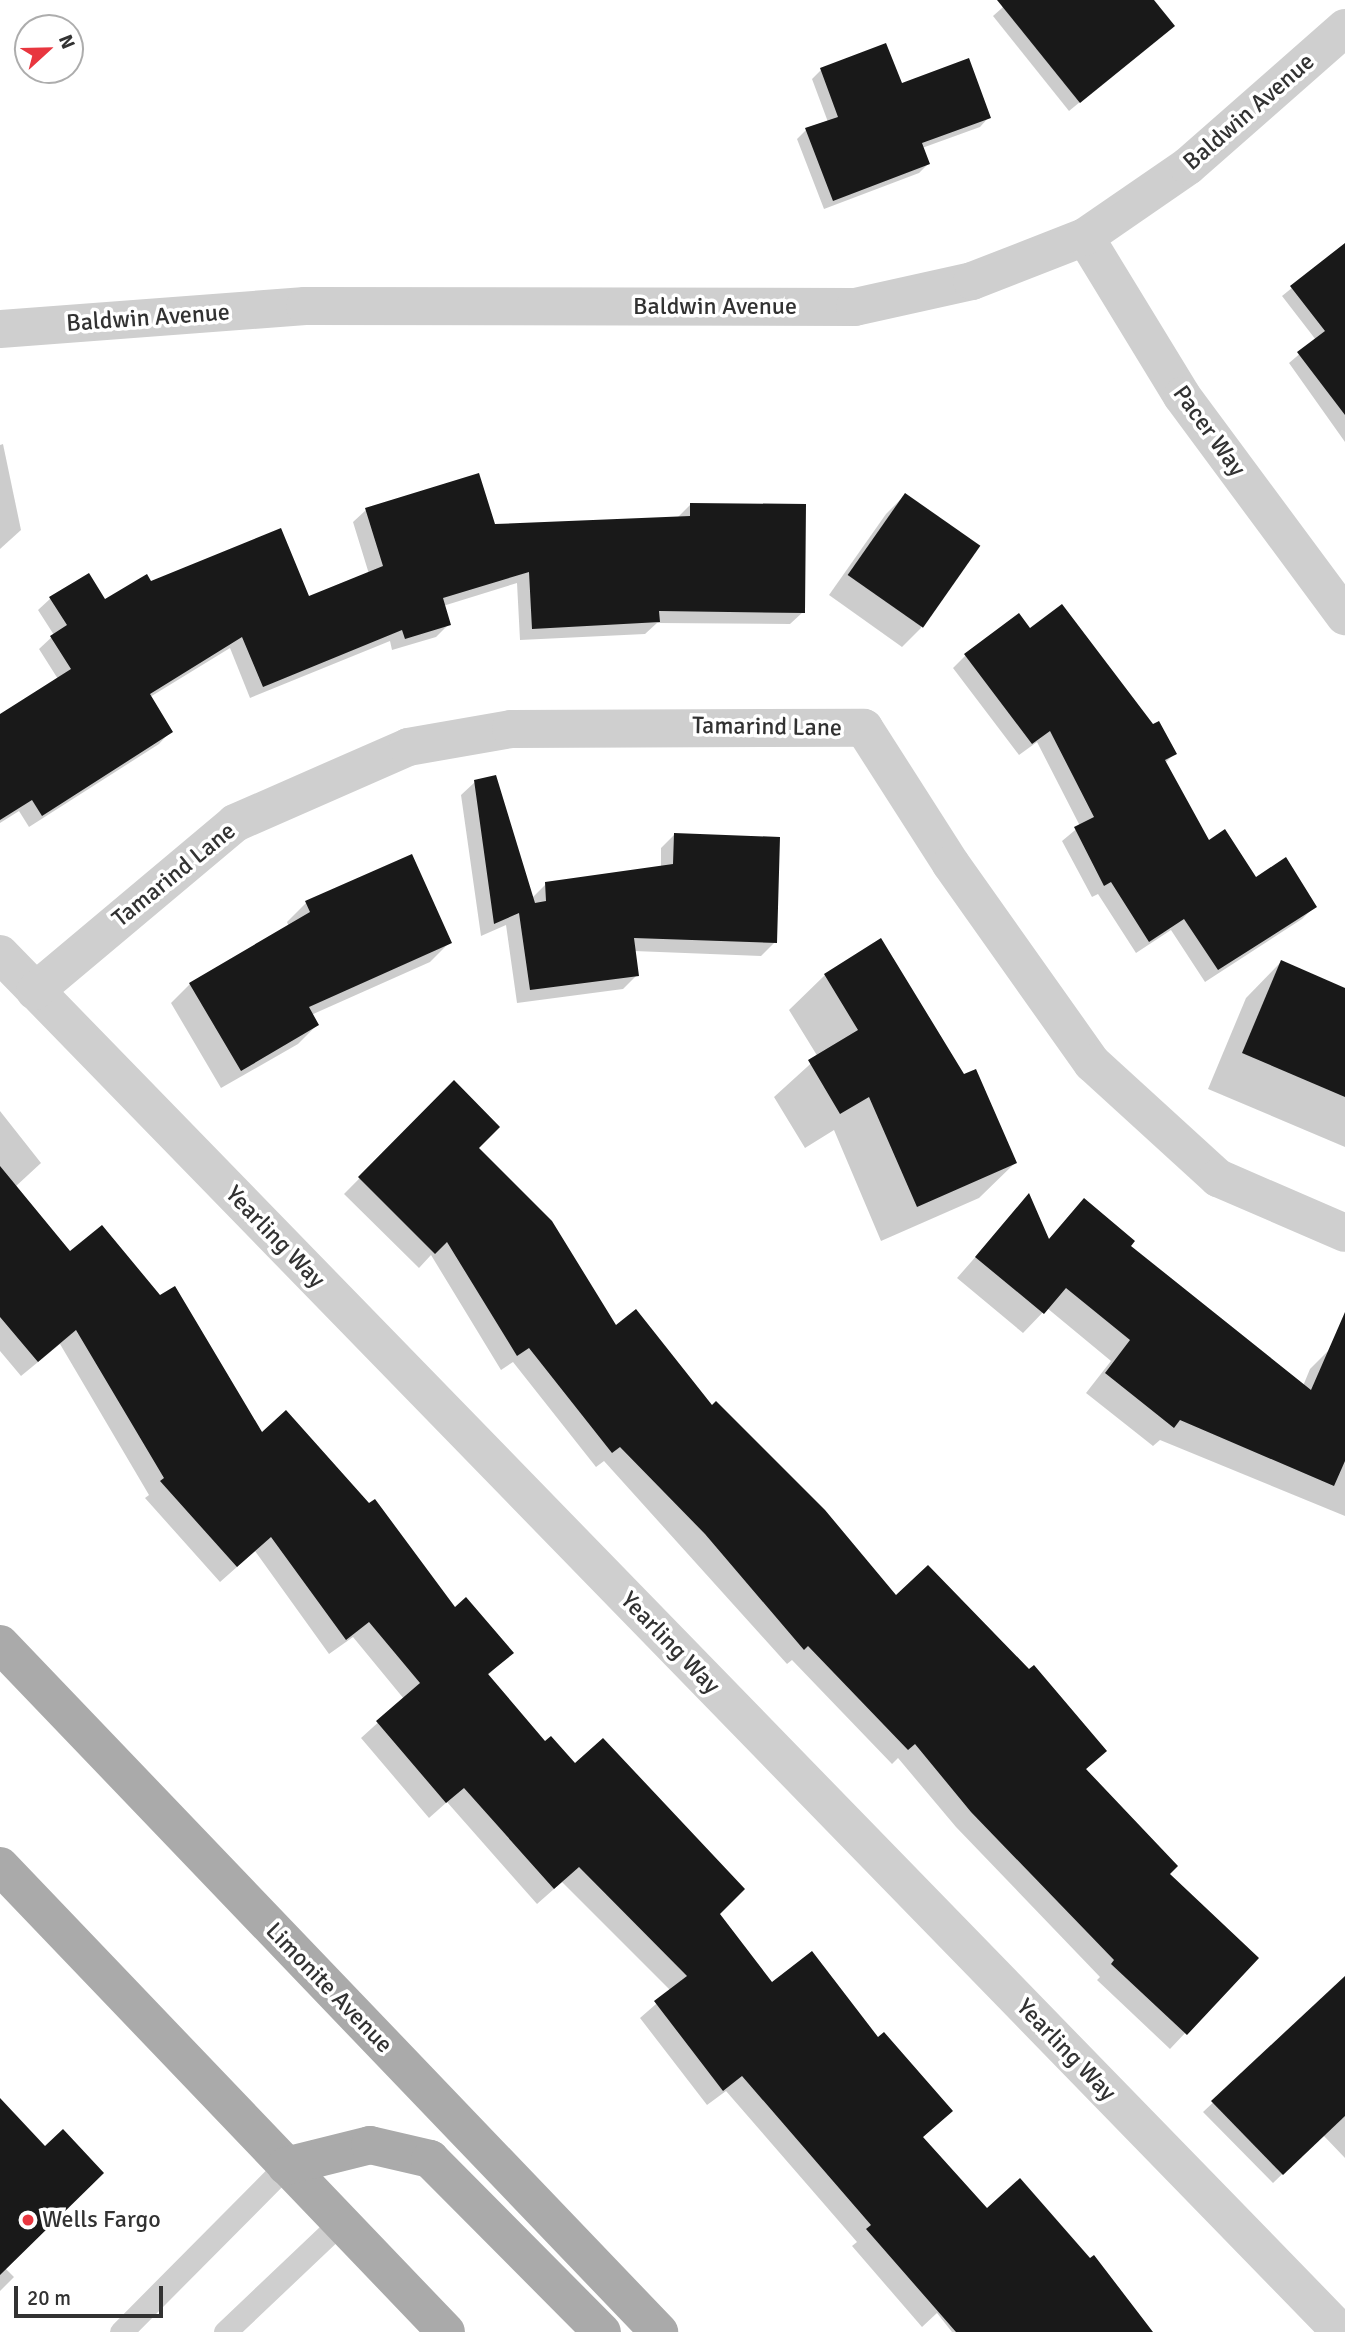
<!DOCTYPE html>
<style>
body{margin:0}
#map{position:relative;width:1345px;height:2332px;overflow:hidden;background:#fff;font-family:Signika,sans-serif}
div>[style]{position:absolute}
.shadow>*{inset:0;background:#0003}
.building>*{inset:0;background:#191919;transform-origin:0 0}
.service>*{height:23px;margin:-11.5px;padding:0 11.5px;transform-origin:11.5px;border-radius:11.5px;background:#cfcfcf}
.minor>*{height:38px;margin:-19px;padding:0 19px;transform-origin:19px;border-radius:19px;background:#cfcfcf}
.primary>*{height:38px;margin:-19px;padding:0 19px;transform-origin:19px;border-radius:19px;background:#aaa}
.dots>*{width:19px;height:19px;translate:-50% -50%;box-sizing:border-box;border:4px solid #fff;border-radius:50%}
span{translate:-50% -50%;white-space:nowrap;text-align:center;line-height:1.15;-webkit-text-stroke:7px #fff;paint-order:stroke}
.street-label{font-size:24px;color:#323232}
.poi-label{font-size:24px;color:#323232}
.left{translate:0 -50%;text-align:left}
.north{position:absolute;left:14px;top:14px;width:70px;height:70px;box-sizing:border-box;background:#fff;border:2px solid #adadad;border-radius:50%;rotate:68deg;font-size:19px;font-weight:700;line-height:28px;text-align:center;color:#323232}
.north::after{content:'';display:block;margin:auto;width:24px;height:32px;background:#e8363f;clip-path:polygon(50% 0,100% 100%,50% 72%,0 100%)}
.scale{position:absolute;left:14px;top:2286px;width:149px;height:32px;box-sizing:border-box;border:4px solid #323232;border-top:0;padding-left:9px;font-size:21px;line-height:24px;white-space:nowrap;color:#323232;-webkit-text-stroke:5px #fff;paint-order:stroke}
</style>
<div id="map">
<div class="shadow">
<i style="clip-path:polygon(1011px 0,1153px 0,1173px 26px,1069px 111px,993px 16px)"></i>
<i style="clip-path:polygon(821px 70px,901px 86px,989px 117px,980px 127px,922px 148px,928px 164px,919px 173px,824px 209px,797px 139px,806px 130px,828px 122px,812px 79px)"></i>
<i style="clip-path:polygon(1345px 245px,1345px 442px,1289px 363px,1316px 340px,1282px 296px)"></i>
<i style="clip-path:polygon(3px 444px,21px 530px,0 549px,0 445px)"></i>
<i style="clip-path:polygon(905px 495px,921px 628px,902px 647px,829px 595px,886px 514px)"></i>
<i style="clip-path:polygon(691px 504px,803px 612px,790px 624px,657px 623px,645px 634px,520px 640px,517px 583px,443px 606px,449px 624px,436px 637px,392px 650px,390px 641px,250px 698px,230px 648px,150px 697px,171px 731px,159px 744px,29px 827px,19px 811px,0 823px,0 716px,58px 679px,39px 649px,54px 635px,38px 610px,51px 598px,104px 602px,150px 583px,308px 598px,369px 574px,353px 522px,366px 510px,494px 526px,677px 518px)"></i>
<i style="clip-path:polygon(1030px 630px,1175px 753px,1165px 763px,1208px 842px,1256px 879px,1315px 906px,1302px 919px,1205px 982px,1171px 930px,1136px 953px,1098px 894px,1092px 897px,1062px 841px,1080px 826px,1037px 742px,1019px 755px,953px 668px,966px 655px)"></i>
<i style="clip-path:polygon(475px 782px,532px 898px,546px 884px,661px 868px,661px 848px,675px 834px,775px 942px,761px 956px,634px 951px,637px 975px,623px 989px,517px 1003px,506px 925px,481px 936px,461px 795px)"></i>
<i style="clip-path:polygon(306px 903px,449px 943px,430px 962px,311px 1015px,317px 1025px,298px 1044px,221px 1088px,171px 1003px,190px 984px,289px 927px,287px 922px)"></i>
<i style="clip-path:polygon(1281px 962px,1345px 990px,1345px 1147px,1208px 1089px,1246px 998px)"></i>
<i style="clip-path:polygon(825px 975px,1015px 1163px,979px 1198px,881px 1241px,834px 1130px,805px 1148px,774px 1097px,818px 1057px,789px 1010px)"></i>
<i style="clip-path:polygon(454px 1083px,476px 1149px,615px 1328px,712px 1408px,896px 1598px,1105px 1751px,1085px 1770px,1168px 1874px,1256px 1958px,1170px 2049px,1097px 1980px,1100px 1977px,956px 1827px,898px 1758px,892px 1764px,792px 1660px,787px 1664px,604px 1461px,596px 1467px,513px 1362px,501px 1370px,431px 1255px,419px 1268px,344px 1194px)"></i>
<i style="clip-path:polygon(0 1111px,41px 1163px,15px 1187px,70px 1254px,454px 1610px,511px 1653px,487px 1676px,545px 1743px,718px 1914px,771px 1984px,878px 2040px,950px 2111px,922px 2138px,986px 2210px,1150px 2332px,952px 2332px,937px 2313px,922px 2327px,852px 2246px,857px 2242px,726px 2091px,707px 2105px,640px 2018px,671px 1991px,562px 1882px,537px 1904px,447px 1802px,429px 1818px,361px 1738px,404px 1699px,353px 1637px,329px 1654px,255px 1551px,220px 1582px,145px 1498px,149px 1495px,60px 1344px,21px 1376px,0 1351px)"></i>
<i style="clip-path:polygon(1029px 1196px,1048px 1240px,1084px 1201px,1129px 1247px,1303px 1386px,1310px 1369px,1330px 1349px,1345px 1355px,1345px 1516px,1160px 1440px,1153px 1446px,1086px 1393px,1111px 1361px,1047px 1308px,1023px 1333px,957px 1278px)"></i>
<i style="clip-path:polygon(1345px 1979px,1345px 2158px,1323px 2135px,1273px 2183px,1203px 2112px)"></i>
<i style="clip-path:polygon(0 2101px,5px 2268px,14px 2277px,0 2291px)"></i>
</div>
<div class="building">
<i style="clip-path:polygon(997px 0,1154px 0,1175px 26px,1080px 103px)"></i>
<i style="clip-path:polygon(886px 43px,902px 83px,969px 58px,991px 118px,922px 143px,930px 164px,833px 201px,805px 128px,838px 117px,820px 68px)"></i>
<i style="clip-path:polygon(1345px 243px,1345px 415px,1297px 352px,1325px 331px,1290px 286px)"></i>
<i style="clip-path:polygon(479px 473px,495px 524px,690px 516px,690px 503px,806px 504px,805px 613px,659px 611px,660px 622px,532px 629px,529px 572px,443px 598px,451px 625px,405px 639px,402px 630px,263px 687px,242px 637px,150px 694px,173px 732px,42px 816px,32px 800px,0 820px,0 714px,71px 669px,50px 636px,67px 625px,49px 597px,89px 573px,105px 599px,147px 574px,151px 581px,281px 528px,309px 596px,383px 566px,365px 508px)"></i>
<i style="left:905px;top:493px;width:92px;height:100px;rotate:35deg"></i>
<i style="clip-path:polygon(1062px 604px,1153px 724px,1159px 721px,1177px 754px,1165px 760px,1209px 840px,1225px 829px,1256px 877px,1286px 857px,1317px 907px,1218px 970px,1184px 919px,1149px 942px,1111px 882px,1104px 886px,1074px 827px,1094px 817px,1050px 731px,1032px 744px,964px 654px,1019px 613px,1030px 628px)"></i>
<i style="clip-path:polygon(496px 775px,535px 903px,546px 901px,545px 882px,673px 864px,674px 833px,780px 837px,777px 943px,634px 938px,639px 976px,530px 990px,519px 913px,494px 924px,474px 780px)"></i>
<i style="clip-path:polygon(412px 854px,452px 943px,309px 1007px,319px 1025px,241px 1071px,189px 983px,310px 912px,305px 901px)"></i>
<i style="clip-path:polygon(881px 938px,964px 1074px,976px 1069px,1017px 1163px,917px 1207px,869px 1097px,840px 1114px,808px 1060px,858px 1030px,824px 974px)"></i>
<i style="clip-path:polygon(1281px 960px,1345px 988px,1345px 1097px,1242px 1053px)"></i>
<i style="clip-path:polygon(454px 1080px,500px 1127px,479px 1148px,552px 1221px,616px 1325px,636px 1309px,712px 1405px,716px 1401px,825px 1510px,896px 1595px,928px 1565px,1029px 1669px,1034px 1665px,1107px 1751px,1086px 1769px,1178px 1866px,1170px 1874px,1259px 1958px,1187px 2035px,1111px 1964px,1114px 1960px,971px 1812px,915px 1744px,908px 1750px,808px 1646px,804px 1650px,705px 1534px,620px 1447px,612px 1453px,529px 1348px,517px 1356px,447px 1242px,435px 1254px,358px 1177px)"></i>
<i style="clip-path:polygon(0 1166px,70px 1251px,102px 1225px,160px 1295px,175px 1286px,262px 1432px,286px 1410px,369px 1503px,375px 1499px,455px 1607px,466px 1597px,514px 1653px,488px 1674px,545px 1741px,551px 1736px,575px 1763px,603px 1738px,745px 1889px,720px 1914px,772px 1982px,812px 1951px,878px 2037px,884px 2032px,953px 2111px,923px 2137px,987px 2208px,1020px 2178px,1090px 2258px,1094px 2255px,1153px 2332px,956px 2332px,866px 2229px,871px 2225px,742px 2076px,723px 2091px,654px 2001px,687px 1976px,579px 1867px,554px 1889px,464px 1788px,446px 1803px,376px 1721px,420px 1683px,369px 1622px,346px 1640px,271px 1537px,237px 1567px,160px 1481px,164px 1478px,76px 1330px,38px 1362px,0 1317px)"></i>
<i style="clip-path:polygon(1029px 1193px,1049px 1239px,1084px 1198px,1135px 1241px,1131px 1246px,1311px 1390px,1345px 1312px,1345px 1461px,1334px 1486px,1180px 1420px,1174px 1428px,1105px 1373px,1130px 1340px,1066px 1288px,1044px 1314px,975px 1257px)"></i>
<i style="clip-path:polygon(1345px 1976px,1345px 2116px,1283px 2175px,1211px 2101px)"></i>
<i style="clip-path:polygon(0 2098px,45px 2146px,63px 2129px,104px 2173px,0 2275px)"></i>
</div>
<div class="service">
<i style="left:121px;top:2332px;width:234px;rotate:-45.2deg"></i>
<i style="left:225px;top:2332px;width:160px;rotate:-43.5deg"></i>
</div>
<div class="minor">
<i style="left:1085px;top:237px;width:186px;rotate:58.6deg"></i>
<i style="left:1182px;top:396px;width:274px;rotate:53.5deg"></i>
<i style="left:0;top:329px;width:306px;rotate:-4.3deg"></i>
<i style="left:305px;top:306px;width:550px;rotate:0.1deg"></i>
<i style="left:855px;top:307px;width:120px;rotate:-12.5deg"></i>
<i style="left:972px;top:281px;width:121px;rotate:-21.3deg"></i>
<i style="left:1085px;top:237px;width:125px;rotate:-34.6deg"></i>
<i style="left:1188px;top:166px;width:209px;rotate:-41.3deg"></i>
<i style="left:0;top:954px;width:1923px;rotate:45.78deg"></i>
<i style="left:35px;top:991px;width:261px;rotate:-40deg"></i>
<i style="left:235px;top:823px;width:189px;rotate:-23.7deg"></i>
<i style="left:408px;top:747px;width:105px;rotate:-9.9deg"></i>
<i style="left:511px;top:729px;width:353px;rotate:-0.2deg"></i>
<i style="left:864px;top:728px;width:161px;rotate:57.4deg"></i>
<i style="left:951px;top:864px;width:244px;rotate:54.7deg"></i>
<i style="left:1092px;top:1063px;width:171px;rotate:42.4deg"></i>
<i style="left:1218px;top:1178px;width:138px;rotate:23.4deg"></i>
</div>
<div class="primary">
<i style="left:0;top:1644px;width:953px;rotate:46.23deg"></i>
<i style="left:0;top:1866px;width:645px;rotate:46.26deg"></i>
<i style="left:286px;top:2166px;width:87px;rotate:-14deg"></i>
<i style="left:370px;top:2145px;width:62px;rotate:13.1deg"></i>
<i style="left:430px;top:2159px;width:244px;rotate:45.2deg"></i>
</div>
<div class="dots">
<i style="left:28px;top:2220px;background:#e8363f"></i>
</div>
<div class="street-label">
<span style="left:1249px;top:112px;rotate:-41deg">Baldwin Avenue</span>
<span style="left:715px;top:307px">Baldwin Avenue</span>
<span style="left:148px;top:318px;rotate:-4deg">Baldwin Avenue</span>
<span style="left:1209px;top:431px;rotate:54deg">Pacer Way</span>
<span style="left:767px;top:727px;rotate:1deg">Tamarind Lane</span>
<span style="left:174px;top:875px;rotate:-39deg">Tamarind Lane</span>
<span style="left:275px;top:1237px;rotate:46deg">Yearling Way</span>
<span style="left:670px;top:1643px;rotate:46deg">Yearling Way</span>
<span style="left:329px;top:1988px;rotate:46deg">Limonite Avenue</span>
<span style="left:1066px;top:2050px;rotate:46deg">Yearling Way</span>
</div>
<div class="poi-label">
<span class="left" style="left:42px;top:2220px">Wells Fargo</span>
</div>
<div class="north">N</div>
<div class="scale">20 m</div>
</div>
